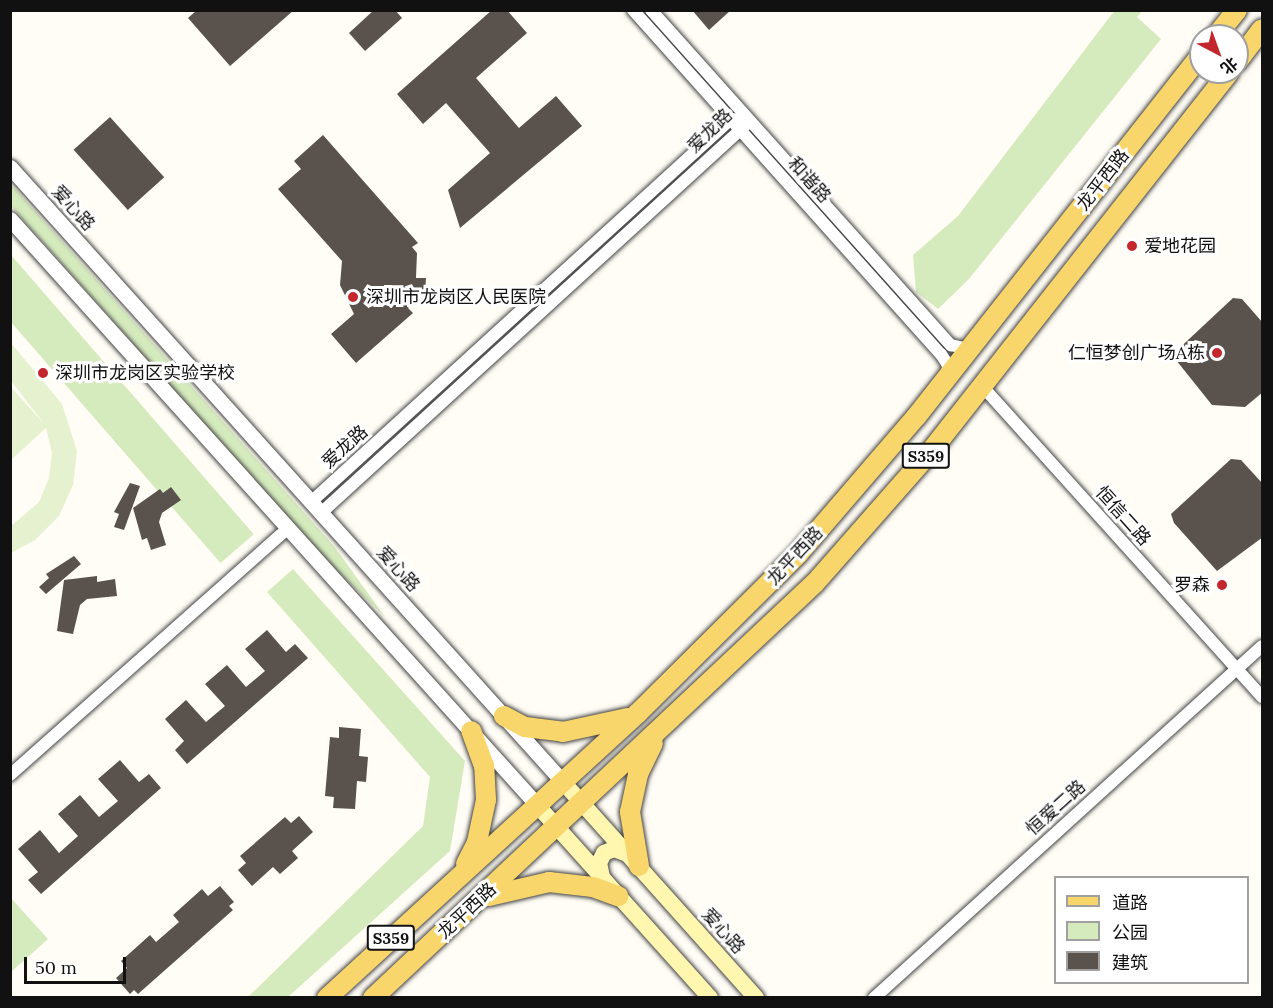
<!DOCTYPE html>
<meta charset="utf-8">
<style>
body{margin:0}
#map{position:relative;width:1273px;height:1008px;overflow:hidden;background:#fffdf5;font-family:Lora,"Noto Sans SC",serif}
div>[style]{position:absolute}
.green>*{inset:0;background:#d5ebbd;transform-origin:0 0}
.pitch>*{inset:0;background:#e6f2cf}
.building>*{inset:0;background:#5a524d;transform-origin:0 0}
.roads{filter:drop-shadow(0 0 2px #444) drop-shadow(0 0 2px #444)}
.minor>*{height:12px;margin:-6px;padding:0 6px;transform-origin:6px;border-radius:6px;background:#fff}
.tertiary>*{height:15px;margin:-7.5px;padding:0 7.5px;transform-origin:7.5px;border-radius:7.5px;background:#fff}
.secondary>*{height:16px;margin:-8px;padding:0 8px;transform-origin:8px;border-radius:8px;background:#fff6b0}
.primary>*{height:20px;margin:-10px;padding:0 10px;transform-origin:10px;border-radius:10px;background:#f9d66b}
.dots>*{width:16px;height:16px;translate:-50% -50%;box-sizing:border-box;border:3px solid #fff;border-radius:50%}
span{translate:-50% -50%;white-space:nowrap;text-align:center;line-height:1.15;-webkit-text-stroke:6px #fff;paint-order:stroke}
.shield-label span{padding:2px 4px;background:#fff;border:2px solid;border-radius:4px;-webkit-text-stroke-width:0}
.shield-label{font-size:16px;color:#111;font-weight:700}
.street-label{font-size:18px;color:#111}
.poi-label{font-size:18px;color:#111}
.left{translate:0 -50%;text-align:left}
.right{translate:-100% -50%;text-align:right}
.frame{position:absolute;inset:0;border:12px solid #111;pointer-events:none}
.legend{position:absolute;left:1054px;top:876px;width:195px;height:108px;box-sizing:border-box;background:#fff;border:2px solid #a0a0a0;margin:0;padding:8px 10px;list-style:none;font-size:18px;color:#111}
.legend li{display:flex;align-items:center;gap:12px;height:30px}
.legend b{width:30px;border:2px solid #a0a0a0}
.north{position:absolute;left:1189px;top:24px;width:60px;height:60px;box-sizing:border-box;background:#fff;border:2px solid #a0a0a0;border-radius:50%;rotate:139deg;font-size:16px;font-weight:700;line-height:24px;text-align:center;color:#111}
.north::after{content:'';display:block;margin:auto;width:21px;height:27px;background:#c4262e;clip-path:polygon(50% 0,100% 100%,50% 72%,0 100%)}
.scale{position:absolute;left:24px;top:957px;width:102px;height:27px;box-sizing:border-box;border:3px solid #111;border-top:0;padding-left:8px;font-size:18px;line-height:21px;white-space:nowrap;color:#111;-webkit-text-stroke:4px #fff;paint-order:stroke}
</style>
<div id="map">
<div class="green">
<i style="clip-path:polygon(1115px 10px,1142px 11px,1137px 17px,1161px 39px,969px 279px,938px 309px,916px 292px,913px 255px,958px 216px)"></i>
<i style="clip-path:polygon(10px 183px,334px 546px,385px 617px,322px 556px,11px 206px)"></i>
<i style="left:11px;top:255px;width:370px;height:44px;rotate:49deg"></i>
<i style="clip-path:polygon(293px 569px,465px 761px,450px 851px,288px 997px,248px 997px,423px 826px,430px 777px,267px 592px)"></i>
<i style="clip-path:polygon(10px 897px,48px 939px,11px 972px,10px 972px)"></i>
</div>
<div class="pitch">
<i style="clip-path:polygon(11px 343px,62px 404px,77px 451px,73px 485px,59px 516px,35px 540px,11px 553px,11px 526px,39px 502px,49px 478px,52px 453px,46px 428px,11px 460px,11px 387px,45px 425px,11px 381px)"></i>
</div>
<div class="building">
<i style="clip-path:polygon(197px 10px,294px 10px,230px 66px,188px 18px)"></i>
<i style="clip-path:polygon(374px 10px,395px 10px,402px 18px,365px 51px,349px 33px)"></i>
<i style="clip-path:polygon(492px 10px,507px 10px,527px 33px,476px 78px,519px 128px,556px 96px,582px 126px,460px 228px,448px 190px,490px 153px,446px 103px,423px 124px,397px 94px)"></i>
<i style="clip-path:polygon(692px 10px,731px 10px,709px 30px)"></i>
<i style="left:110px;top:117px;width:81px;height:49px;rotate:48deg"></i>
<i style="clip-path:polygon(323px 135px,418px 243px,412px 247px,417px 253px,416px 278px,426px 278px,425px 293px,415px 293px,408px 308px,413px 313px,356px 363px,331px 334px,354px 314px,340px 285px,342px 261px,278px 189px,301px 169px,294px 161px)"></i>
<i style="clip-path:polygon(1233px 298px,1242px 299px,1263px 323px,1263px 392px,1245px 407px,1212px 405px,1172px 355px)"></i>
<i style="clip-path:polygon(1231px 459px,1241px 460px,1263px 484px,1263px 537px,1217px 571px,1174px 523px,1171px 514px)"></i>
<i style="clip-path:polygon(130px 483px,140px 486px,124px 530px,114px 527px,119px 514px,114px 512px)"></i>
<i style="clip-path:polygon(171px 487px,181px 500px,162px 513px,159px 522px,166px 545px,151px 550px,147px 538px,142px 540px,133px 508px,160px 489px,163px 493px)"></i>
<i style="clip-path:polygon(74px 556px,81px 564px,46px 594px,39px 587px,49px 578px,46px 574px)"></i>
<i style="clip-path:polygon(97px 576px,97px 582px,115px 579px,117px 596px,87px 599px,80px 605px,73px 634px,57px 631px,64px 580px)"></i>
<i style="clip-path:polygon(267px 630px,286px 652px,295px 644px,308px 658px,187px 764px,175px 750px,184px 741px,165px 719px,186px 700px,206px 722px,225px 706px,205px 684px,227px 665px,246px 687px,265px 671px,245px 649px)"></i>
<i style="clip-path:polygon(339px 727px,361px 729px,359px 756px,368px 757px,366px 782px,357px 781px,355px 809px,333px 808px,334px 797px,325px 796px,330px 737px,339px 738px)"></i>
<i style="clip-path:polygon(120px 760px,139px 782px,149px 774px,161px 788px,41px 894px,28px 880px,38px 872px,18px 849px,40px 830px,59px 853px,78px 836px,58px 814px,80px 795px,99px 817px,118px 801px,98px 779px)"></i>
<i style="clip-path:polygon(299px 816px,313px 832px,292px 851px,298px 858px,280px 874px,273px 867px,252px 886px,238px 870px,246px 863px,240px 856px,285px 817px,291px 823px)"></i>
<i style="clip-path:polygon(220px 886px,234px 902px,229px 906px,233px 910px,138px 994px,134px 990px,130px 994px,116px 978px,127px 968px,121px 961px,150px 935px,156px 942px,179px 922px,173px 915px,202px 889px,208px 896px)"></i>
</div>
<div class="roads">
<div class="minor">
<i style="left:633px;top:10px;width:462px;rotate:48.2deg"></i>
<i style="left:941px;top:354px;width:13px;rotate:58deg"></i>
<i style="left:948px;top:365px;width:13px;rotate:94deg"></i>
<i style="left:651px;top:10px;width:450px;rotate:48.2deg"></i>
<i style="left:951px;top:345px;width:18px;rotate:13deg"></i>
<i style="left:983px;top:387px;width:417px;rotate:48deg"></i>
<i style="left:311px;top:502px;width:568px;rotate:-42.36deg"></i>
<i style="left:731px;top:119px;width:19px;rotate:6deg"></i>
<i style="left:321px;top:513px;width:581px;rotate:-42.42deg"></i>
<i style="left:10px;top:775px;width:372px;rotate:-41.6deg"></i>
<i style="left:874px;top:998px;width:524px;rotate:-42.21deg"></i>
</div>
<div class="tertiary">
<i style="left:10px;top:167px;width:827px;rotate:48.04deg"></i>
<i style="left:10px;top:219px;width:788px;rotate:48.03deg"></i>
</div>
<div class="secondary">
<i style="left:563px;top:782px;width:290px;rotate:48.2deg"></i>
<i style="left:537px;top:805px;width:259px;rotate:48.1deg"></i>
<i style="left:602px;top:877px;width:14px;rotate:-102deg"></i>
<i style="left:599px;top:863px;width:11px;rotate:-63deg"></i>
<i style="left:604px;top:853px;width:11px;rotate:-22deg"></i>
<i style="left:614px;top:849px;width:15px;rotate:20deg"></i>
</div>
<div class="primary">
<i style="left:1216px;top:36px;width:33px;rotate:-51deg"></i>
<i style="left:1237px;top:62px;width:41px;rotate:-52.9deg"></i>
<i style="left:504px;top:716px;width:24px;rotate:28deg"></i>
<i style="left:525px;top:727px;width:38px;rotate:7deg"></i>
<i style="left:563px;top:732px;width:66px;rotate:-12.3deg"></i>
<i style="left:466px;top:864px;width:25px;rotate:-63deg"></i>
<i style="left:477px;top:842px;width:43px;rotate:-77.9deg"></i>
<i style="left:486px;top:800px;width:34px;rotate:-93deg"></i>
<i style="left:484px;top:766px;width:37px;rotate:-110deg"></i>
<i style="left:639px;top:866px;width:55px;rotate:-99.5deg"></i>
<i style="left:630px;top:812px;width:39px;rotate:-78deg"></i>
<i style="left:638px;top:774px;width:34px;rotate:-64deg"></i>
<i style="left:489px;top:896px;width:62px;rotate:-13.1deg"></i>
<i style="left:549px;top:882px;width:44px;rotate:6.5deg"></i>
<i style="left:593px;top:887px;width:27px;rotate:20deg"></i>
<i style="left:327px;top:998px;width:422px;rotate:-42.5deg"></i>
<i style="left:638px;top:713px;width:226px;rotate:-44.8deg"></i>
<i style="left:798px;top:554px;width:181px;rotate:-49.3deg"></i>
<i style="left:916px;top:417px;width:461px;rotate:-51.8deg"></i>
<i style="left:373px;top:998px;width:606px;rotate:-43.2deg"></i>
<i style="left:815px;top:583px;width:176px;rotate:-48.7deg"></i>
<i style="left:931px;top:451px;width:482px;rotate:-51.8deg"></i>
</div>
</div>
<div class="dots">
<i style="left:1132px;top:246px;background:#c4262e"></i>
<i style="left:353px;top:297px;background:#c4262e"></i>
<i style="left:1217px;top:353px;background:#c4262e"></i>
<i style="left:43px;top:373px;background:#c4262e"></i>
<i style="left:1222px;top:585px;background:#c4262e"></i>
</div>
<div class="shield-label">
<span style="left:926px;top:456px">S359</span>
<span style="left:391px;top:938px">S359</span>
</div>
<div class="street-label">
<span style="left:710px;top:131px;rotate:-44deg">爱龙路</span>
<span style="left:809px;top:180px;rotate:48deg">和谐路</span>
<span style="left:1103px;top:180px;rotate:-52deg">龙平西路</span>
<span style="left:73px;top:208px;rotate:48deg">爱心路</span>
<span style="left:345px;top:447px;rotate:-42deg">爱龙路</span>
<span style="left:1123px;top:516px;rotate:48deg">恒信二路</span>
<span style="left:795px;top:556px;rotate:-47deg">龙平西路</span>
<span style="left:398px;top:569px;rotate:48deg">爱心路</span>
<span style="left:1056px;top:808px;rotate:-42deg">恒爱二路</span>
<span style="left:467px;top:911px;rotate:-43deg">龙平西路</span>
<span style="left:723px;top:931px;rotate:48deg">爱心路</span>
</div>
<div class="poi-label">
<span class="left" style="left:1144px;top:246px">爱地花园</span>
<span class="left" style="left:366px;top:297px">深圳市龙岗区人民医院</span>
<span class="right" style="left:1205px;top:353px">仁恒梦创广场A栋</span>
<span class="left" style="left:55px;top:373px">深圳市龙岗区实验学校</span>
<span class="right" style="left:1210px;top:585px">罗森</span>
</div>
<div class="frame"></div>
<ul class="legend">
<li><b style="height:8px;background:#f9d66b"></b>道路</li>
<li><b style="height:16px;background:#d5ebbd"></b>公园</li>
<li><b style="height:16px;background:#5a524d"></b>建筑</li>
</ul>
<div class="north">北</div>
<div class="scale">50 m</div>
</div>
